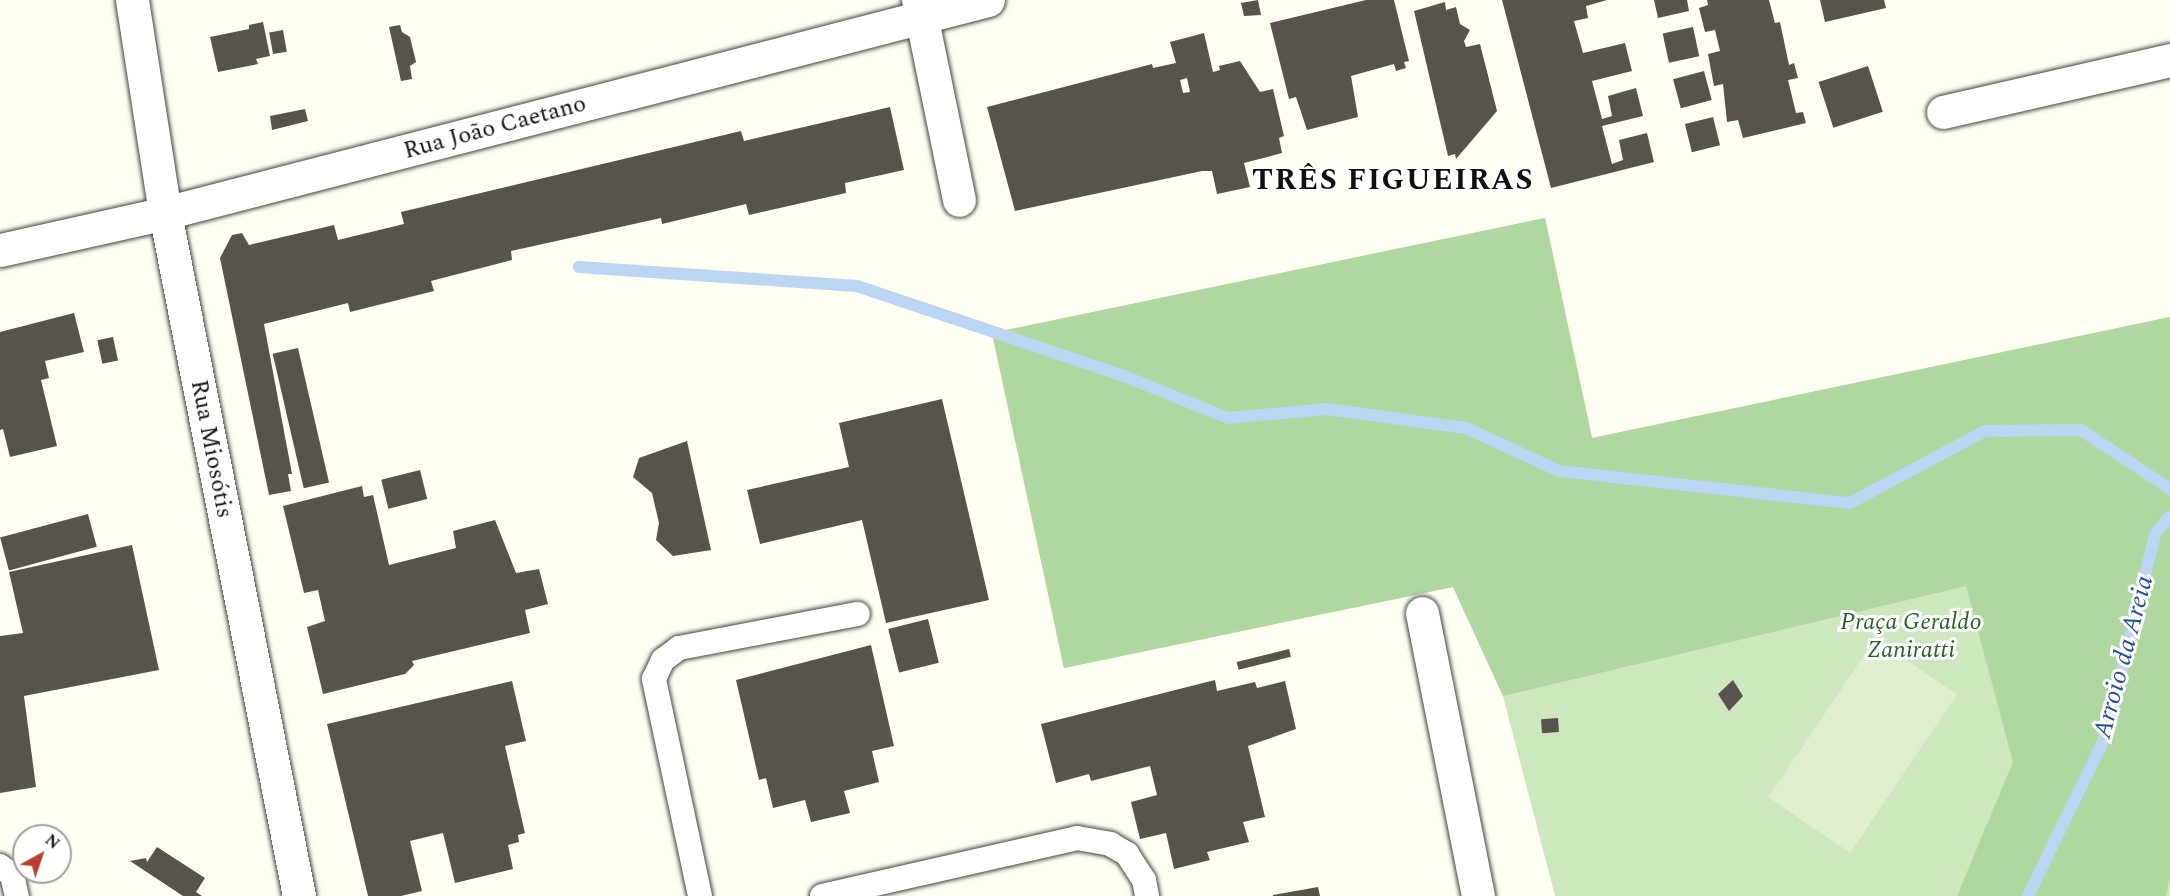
<!DOCTYPE html>
<meta charset="utf-8">
<style>
body{margin:0}
#map{position:relative;width:2170px;height:896px;overflow:hidden;background:#fefef3;font-family:Spectral,serif}
div>[style]{position:absolute}
.green>*{inset:0;background:#cde7be}
.forest>*{inset:0;background:#afd79f}
.pitch>*{inset:0;background:#dfefd0;transform-origin:0 0}
.stream>*{height:12px;margin:-6px;padding:0 6px;transform-origin:6px;border-radius:6px;background:#bbd5f2}
.building>*{inset:0;background:#58534d;transform-origin:0 0}
.roads{filter:drop-shadow(0 0 2px #434343) drop-shadow(0 0 2px #434343)}
.service>*{height:24px;margin:-12px;padding:0 12px;transform-origin:12px;border-radius:12px;background:#fff}
.minor>*{height:33px;margin:-16.5px;padding:0 16.5px;transform-origin:16.5px;border-radius:16.5px;background:#fff}
.tertiary>*{height:33px;margin:-16.5px;padding:0 16.5px;transform-origin:16.5px;border-radius:16.5px;background:#fff}
span{translate:-50% -50%;white-space:nowrap;text-align:center;line-height:1.15;-webkit-text-stroke:6px #fff;paint-order:stroke}
.street-label{font-size:24px;color:#101010}
.park-label{font-size:24px;color:#266424;font-style:italic}
.water-label{font-size:26px;color:#20519a;font-style:italic}
.district-label{font-size:30px;color:#101010;font-weight:700;letter-spacing:1.5px}
.north{position:absolute;left:12px;top:824px;width:60px;height:60px;box-sizing:border-box;background:#fff;border:2px solid #9f9f9f;border-radius:50%;rotate:40deg;font-size:16px;font-weight:700;line-height:24px;text-align:center;color:#101010}
.north::after{content:'';display:block;margin:auto;width:21px;height:27px;background:#b74030;clip-path:polygon(50% 0,100% 100%,50% 72%,0 100%)}
</style>
<div id="map">
<div class="green">
<i style="clip-path:polygon(1545px 218px,1592px 438px,2170px 317px,2170px 896px,1555px 896px,1503px 696px,1453px 587px,1064px 668px,992px 333px)"></i>
</div>
<div class="forest">
<i style="clip-path:polygon(1545px 218px,1592px 438px,2170px 317px,2170px 877px,2166px 896px,1957px 896px,2013px 762px,1966px 586px,1503px 696px,1453px 587px,1064px 668px,992px 333px)"></i>
</div>
<div class="pitch">
<i style="left:1875px;top:639px;width:99px;height:191px;rotate:34deg"></i>
</div>
<div class="stream">
<i style="left:579px;top:267px;width:279px;rotate:3.9deg"></i>
<i style="left:857px;top:286px;width:282px;rotate:18.6deg"></i>
<i style="left:1124px;top:376px;width:112px;rotate:22deg"></i>
<i style="left:1228px;top:418px;width:99px;rotate:-5.2deg"></i>
<i style="left:1327px;top:409px;width:140px;rotate:7.8deg"></i>
<i style="left:1466px;top:428px;width:102px;rotate:24.8deg"></i>
<i style="left:1559px;top:471px;width:293px;rotate:6.3deg"></i>
<i style="left:1850px;top:503px;width:153px;rotate:-28.1deg"></i>
<i style="left:1985px;top:431px;width:96px;rotate:-0.6deg"></i>
<i style="left:2081px;top:430px;width:107px;rotate:33.5deg"></i>
<i style="left:2028px;top:896px;width:181px;rotate:-64.1deg"></i>
<i style="left:2107px;top:733px;width:205px;rotate:-76.4deg"></i>
<i style="left:2155px;top:534px;width:23px;rotate:-50deg"></i>
</div>
<div class="building">
<i style="clip-path:polygon(1258px 0,1261px 15px,1244px 16px,1241px 3px)"></i>
<i style="clip-path:polygon(1366px 0,1394px 0,1409px 61px,1404px 62px,1406px 68px,1396px 71px,1394px 64px,1351px 76px,1358px 117px,1307px 130px,1296px 97px,1289px 99px,1270px 23px)"></i>
<i style="clip-path:polygon(1502px 0,1607px 0,1586px 6px,1588px 18px,1574px 21px,1583px 53px,1625px 43px,1632px 71px,1592px 81px,1602px 119px,1612px 116px,1608px 96px,1636px 88px,1643px 116px,1602px 126px,1612px 164px,1623px 160px,1619px 140px,1647px 133px,1654px 162px,1551px 188px)"></i>
<i style="clip-path:polygon(1654px 0,1687px 0,1689px 11px,1658px 18px)"></i>
<i style="clip-path:polygon(1707px 0,1769px 0,1775px 23px,1780px 22px,1789px 65px,1794px 63px,1798px 78px,1788px 80px,1796px 113px,1803px 112px,1806px 123px,1743px 138px,1738px 120px,1727px 122px,1723px 84px,1714px 86px,1708px 54px,1720px 51px,1715px 30px,1705px 32px,1699px 8px,1708px 5px)"></i>
<i style="clip-path:polygon(1820px 0,1884px 0,1886px 8px,1825px 22px)"></i>
<i style="clip-path:polygon(1445px 2px,1446px 10px,1456px 7px,1460px 24px,1470px 30px,1464px 41px,1466px 47px,1480px 44px,1497px 111px,1456px 159px,1455px 154px,1448px 156px,1414px 11px)"></i>
<i style="clip-path:polygon(263px 22px,270px 56px,256px 59px,258px 64px,218px 72px,210px 37px,249px 29px,249px 25px)"></i>
<i style="clip-path:polygon(400px 25px,402px 32px,410px 37px,416px 62px,410px 66px,412px 79px,401px 81px,389px 27px)"></i>
<i style="left:1693px;top:27px;width:30px;height:31px;rotate:78deg"></i>
<i style="left:283px;top:30px;width:22px;height:14px;rotate:80deg"></i>
<i style="clip-path:polygon(evenodd,1204px 33px,1213px 72px,1220px 70px,1219px 66px,1240px 61px,1260px 92px,1273px 89px,1284px 136px,1279px 138px,1282px 153px,1244px 163px,1250px 187px,1217px 194px,1212px 171px,1202px 171px,1015px 211px,987px 107px,1152px 64px,1153px 68px,1176px 63px,1170px 42px,1204px 33px,1187px 78px,1190px 92px,1183px 93px,1180px 80px,1187px 78px)"></i>
<i style="left:1868px;top:66px;width:48px;height:52px;rotate:72deg"></i>
<i style="left:1704px;top:71px;width:30px;height:32px;rotate:75deg"></i>
<i style="clip-path:polygon(890px 107px,904px 170px,845px 183px,846px 193px,749px 215px,746px 204px,662px 224px,661px 218px,511px 251px,512px 260px,431px 281px,434px 291px,350px 312px,348px 303px,264px 324px,292px 474px,288px 474px,291px 491px,269px 495px,220px 258px,232px 235px,242px 233px,249px 245px,334px 225px,338px 240px,404px 224px,401px 212px,741px 131px,744px 141px)"></i>
<i style="clip-path:polygon(305px 109px,308px 121px,272px 130px,270px 116px)"></i>
<i style="left:1713px;top:117px;width:29px;height:29px;rotate:76deg"></i>
<i style="clip-path:polygon(74px 313px,84px 352px,45px 361px,49px 378px,41px 380px,57px 446px,10px 457px,3px 429px,0 430px,0 332px)"></i>
<i style="left:113px;top:337px;width:24px;height:16px;rotate:78deg"></i>
<i style="left:298px;top:348px;width:138px;height:26px;rotate:77deg"></i>
<i style="clip-path:polygon(942px 399px,989px 600px,886px 623px,862px 520px,760px 544px,747px 490px,849px 467px,839px 423px)"></i>
<i style="clip-path:polygon(687px 441px,711px 550px,673px 556px,656px 540px,659px 523px,652px 493px,633px 477px,639px 458px)"></i>
<i style="left:420px;top:470px;width:30px;height:40px;rotate:76deg"></i>
<i style="clip-path:polygon(362px 486px,364px 497px,373px 495px,389px 565px,456px 548px,453px 531px,495px 520px,516px 573px,539px 569px,548px 604px,525px 610px,530px 633px,412px 661px,414px 665px,405px 674px,323px 694px,307px 627px,325px 621px,318px 590px,304px 593px,283px 506px)"></i>
<i style="left:88px;top:514px;width:34px;height:91px;rotate:75deg"></i>
<i style="clip-path:polygon(132px 545px,159px 670px,24px 696px,36px 787px,0 793px,0 636px,23px 633px,9px 572px)"></i>
<i style="left:928px;top:619px;width:45px;height:41px;rotate:76deg"></i>
<i style="clip-path:polygon(871px 645px,894px 746px,872px 751px,879px 782px,844px 791px,850px 813px,811px 822px,805px 800px,773px 808px,766px 778px,759px 780px,736px 680px)"></i>
<i style="left:1289px;top:649px;width:8px;height:54px;rotate:76deg"></i>
<i style="clip-path:polygon(1215px 680px,1217px 691px,1255px 682px,1257px 688px,1285px 681px,1296px 729px,1248px 746px,1265px 817px,1243px 822px,1249px 842px,1207px 852px,1210px 860px,1174px 869px,1166px 833px,1140px 839px,1131px 802px,1157px 795px,1150px 766px,1091px 781px,1089px 774px,1056px 783px,1041px 724px)"></i>
<i style="clip-path:polygon(1733px 680px,1743px 696px,1729px 711px,1718px 694px)"></i>
<i style="clip-path:polygon(512px 681px,526px 741px,505px 746px,525px 833px,518px 835px,519px 842px,508px 845px,513px 869px,455px 883px,443px 833px,410px 841px,422px 891px,401px 896px,368px 896px,327px 724px)"></i>
<i style="left:1558px;top:718px;width:14px;height:17px;rotate:86deg"></i>
<i style="clip-path:polygon(157px 847px,205px 878px,196px 892px,202px 896px,183px 896px,130px 861px,146px 858px,147px 862px)"></i>
<i style="clip-path:polygon(1318px 887px,1320px 896px,1273px 896px,1273px 895px)"></i>
</div>
<div class="roads">
<div class="service">
<i style="left:0;top:866px;width:15px;rotate:37deg"></i>
<i style="left:12px;top:875px;width:22px;rotate:77deg"></i>
<i style="left:700px;top:896px;width:222px;rotate:-102deg"></i>
<i style="left:654px;top:679px;width:21px;rotate:-65deg"></i>
<i style="left:663px;top:660px;width:20px;rotate:-37deg"></i>
<i style="left:679px;top:648px;width:182px;rotate:-10.8deg"></i>
<i style="left:822px;top:896px;width:262px;rotate:-12.8deg"></i>
<i style="left:1077px;top:838px;width:34px;rotate:10deg"></i>
<i style="left:1110px;top:844px;width:20px;rotate:30deg"></i>
<i style="left:1127px;top:854px;width:31px;rotate:57deg"></i>
<i style="left:1144px;top:880px;width:16px;rotate:79deg"></i>
</div>
<div class="minor">
<i style="left:918px;top:0;width:204px;rotate:78.4deg"></i>
<i style="left:1943px;top:112px;width:233px;rotate:-12.9deg"></i>
<i style="left:0;top:250px;width:169px;rotate:-12.6deg"></i>
<i style="left:165px;top:213px;width:850px;rotate:-14.51deg"></i>
<i style="left:1422px;top:613px;width:288px;rotate:78.8deg"></i>
</div>
<div class="tertiary">
<i style="left:132px;top:0;width:216px;rotate:81.2deg"></i>
<i style="left:165px;top:213px;width:696px;rotate:78.9deg"></i>
</div>
</div>
<div class="street-label">
<span style="left:495px;top:128px;rotate:-15deg">Rua João Caetano</span>
<span style="left:211px;top:449px;rotate:79deg">Rua Miosótis</span>
</div>
<div class="park-label">
<span style="left:1911px;top:637px">Praça Geraldo<br>Zaniratti</span>
</div>
<div class="water-label">
<span style="left:2124px;top:657px;rotate:-75deg">Arroio da Areia</span>
</div>
<div class="district-label">
<span style="left:1393px;top:180px">TRÊS FIGUEIRAS</span>
</div>
<div class="north">N</div>
</div>
